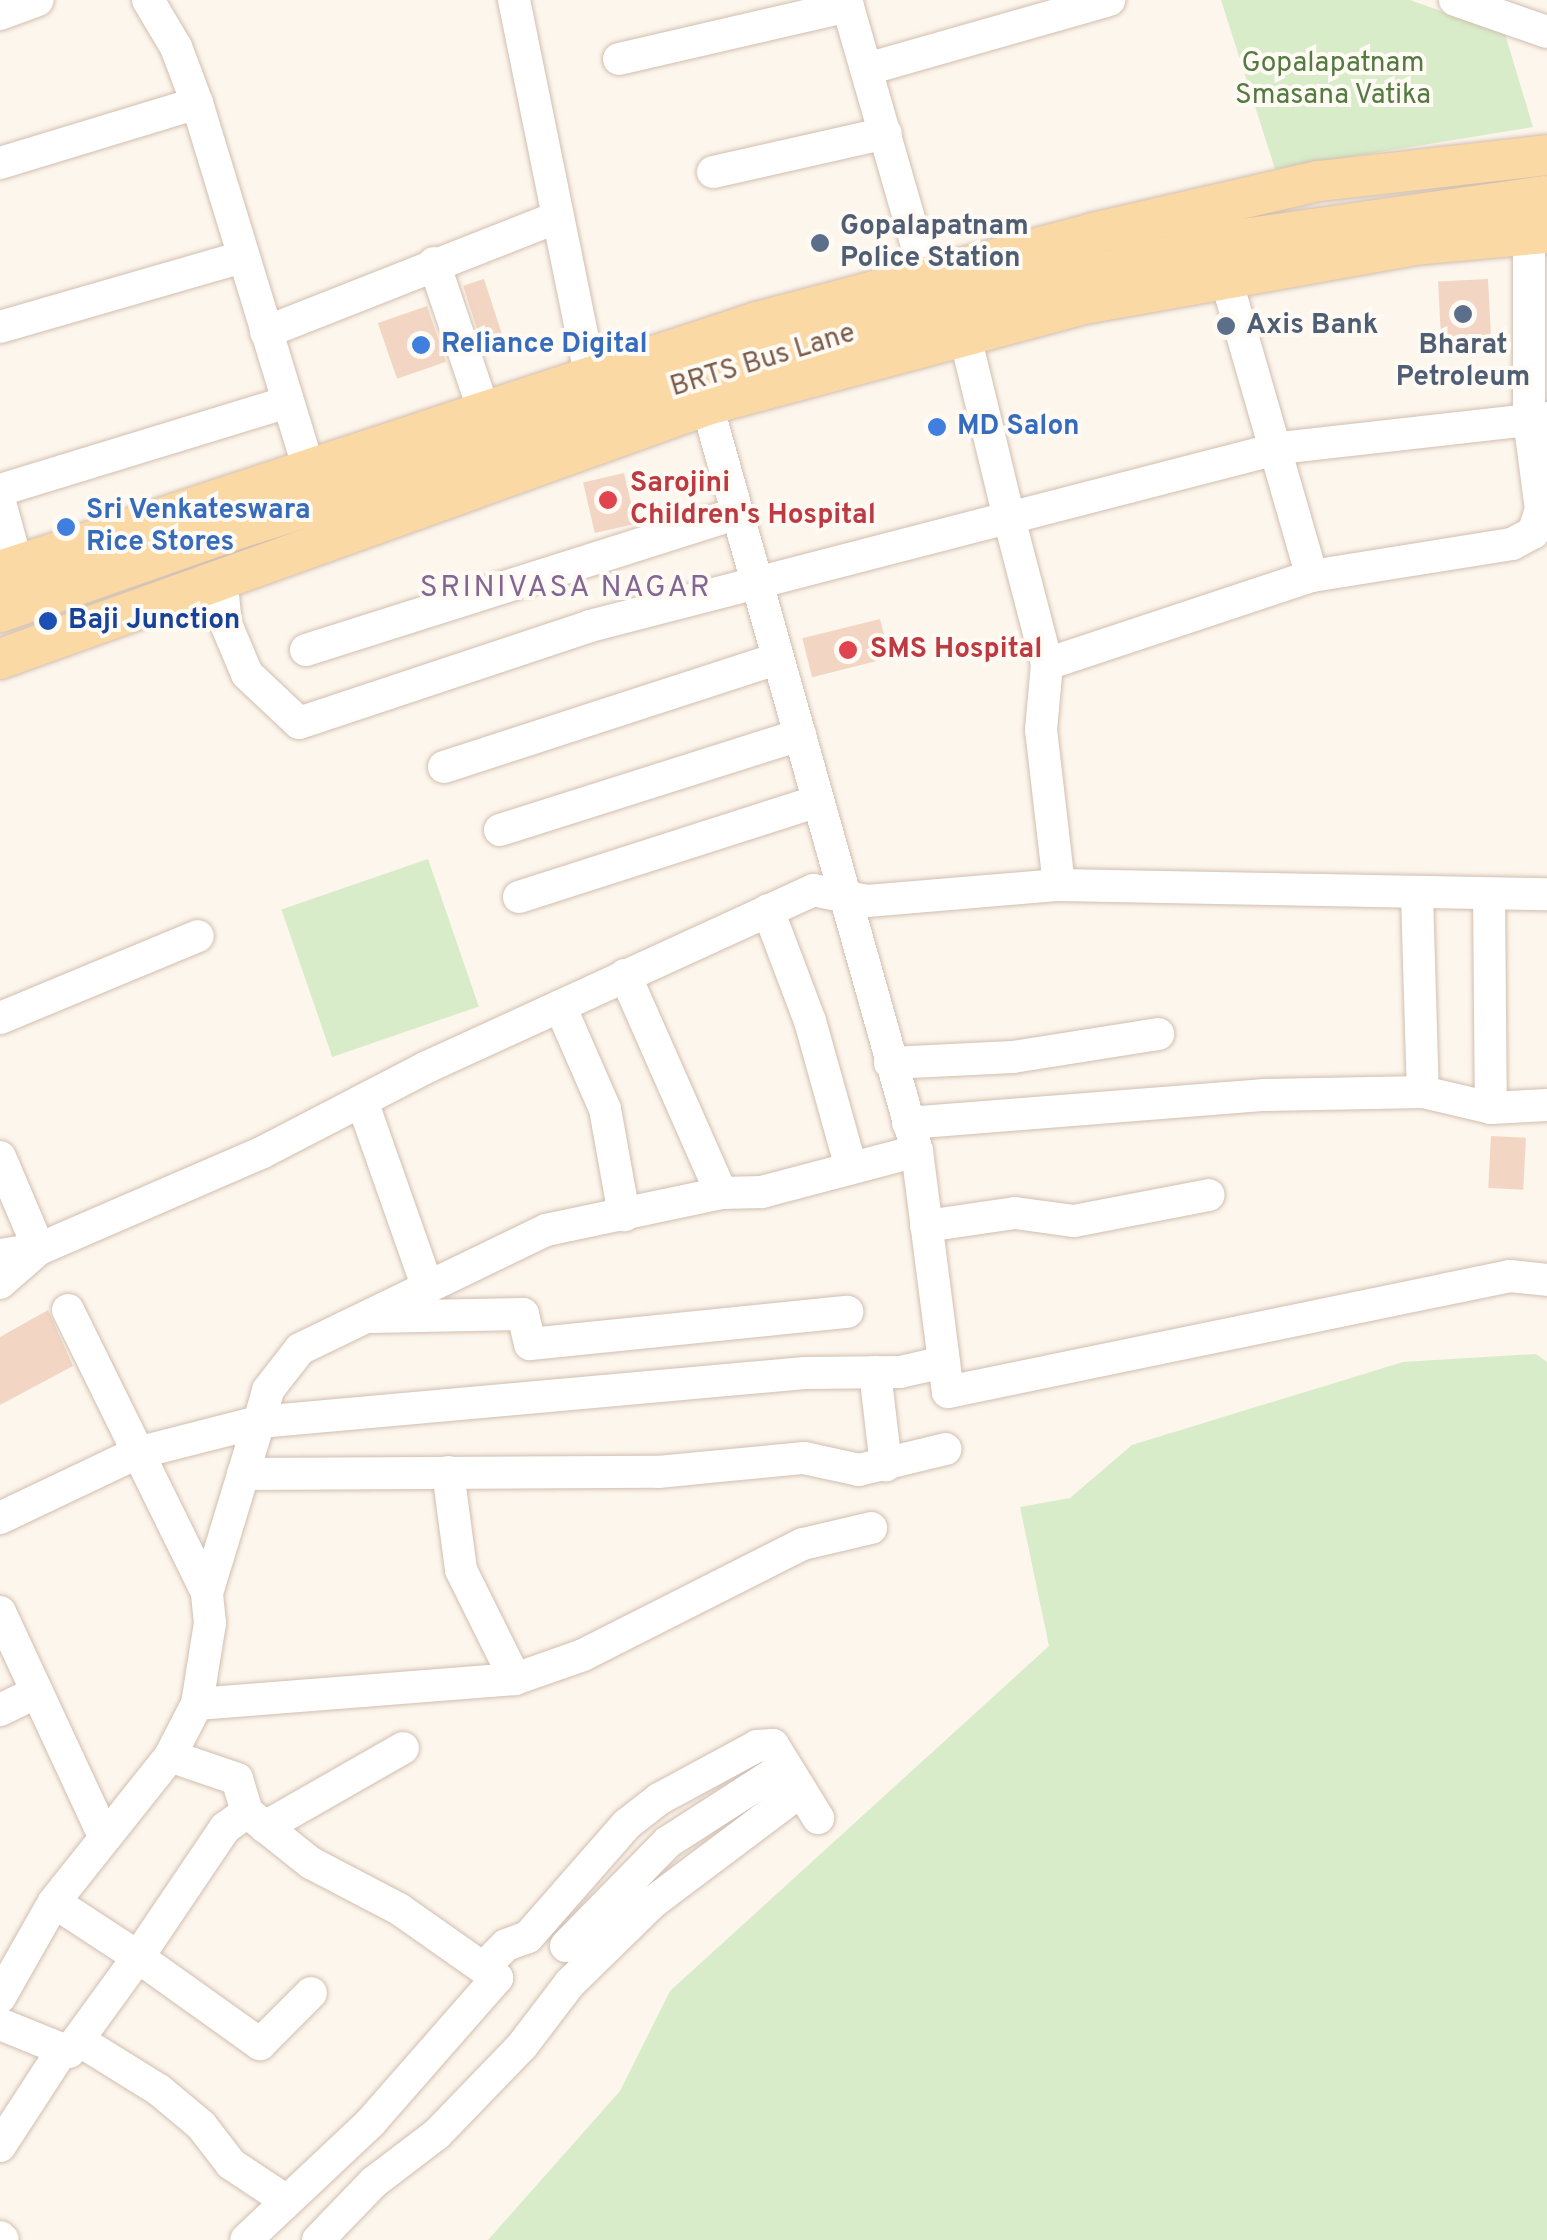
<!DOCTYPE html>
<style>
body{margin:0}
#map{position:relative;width:1547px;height:2240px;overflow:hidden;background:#fdf6ec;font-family:Overpass,sans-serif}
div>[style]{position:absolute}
.green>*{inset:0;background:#d8ecc9;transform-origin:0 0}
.building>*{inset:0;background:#f3d5c3;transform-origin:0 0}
.roads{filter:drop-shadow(0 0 2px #d1beb0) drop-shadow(0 0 2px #d1beb0)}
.minor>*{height:32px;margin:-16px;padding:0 16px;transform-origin:16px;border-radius:16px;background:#fff}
.major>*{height:40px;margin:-20px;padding:0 20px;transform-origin:20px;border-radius:20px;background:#fbd9a5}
.dots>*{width:28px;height:28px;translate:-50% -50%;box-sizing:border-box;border:5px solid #fffaf3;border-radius:50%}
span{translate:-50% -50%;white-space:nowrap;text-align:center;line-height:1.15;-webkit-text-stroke:8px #fffaf3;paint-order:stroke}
.park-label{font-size:28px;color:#537a41}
.service-label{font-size:28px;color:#4e5e75;font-weight:700}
.left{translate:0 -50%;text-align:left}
.shop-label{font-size:28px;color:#366cbe;font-weight:700}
.street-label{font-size:28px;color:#7a5c4d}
.health-label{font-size:28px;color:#be3a42;font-weight:700}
.transit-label{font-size:28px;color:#164399;font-weight:700}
.neighbourhood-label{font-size:30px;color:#846695;letter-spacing:2.5px}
</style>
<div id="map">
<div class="green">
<i style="clip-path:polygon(1221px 0,1410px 0,1505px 34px,1533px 127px,1275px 169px)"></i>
<i style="left:428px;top:859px;width:156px;height:155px;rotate:71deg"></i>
<i style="clip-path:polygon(1536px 1354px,1547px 1362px,1547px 2240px,488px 2240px,620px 2091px,670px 1991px,1049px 1646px,1020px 1507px,1070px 1498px,1132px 1445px,1403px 1362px)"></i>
</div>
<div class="building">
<i style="left:484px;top:279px;width:63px;height:22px;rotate:72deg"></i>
<i style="left:1488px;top:279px;width:73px;height:50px;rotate:87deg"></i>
<i style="left:427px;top:306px;width:59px;height:52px;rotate:71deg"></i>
<i style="left:624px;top:473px;width:52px;height:42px;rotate:77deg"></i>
<i style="left:880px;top:619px;width:40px;height:80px;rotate:76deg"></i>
<i style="left:1491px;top:1136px;width:35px;height:52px;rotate:3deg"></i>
<i style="clip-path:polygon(48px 1310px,73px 1366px,0 1405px,0 1337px)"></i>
</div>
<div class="roads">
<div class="minor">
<i style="left:148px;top:0;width:55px;rotate:59.2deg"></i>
<i style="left:176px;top:47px;width:60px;rotate:69.4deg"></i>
<i style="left:197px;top:103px;width:383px;rotate:73deg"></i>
<i style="left:514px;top:0;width:385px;rotate:78.5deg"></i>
<i style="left:846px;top:0;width:288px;rotate:73.9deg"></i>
<i style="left:1455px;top:0;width:97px;rotate:19.2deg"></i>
<i style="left:0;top:14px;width:40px;rotate:-20.2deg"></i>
<i style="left:619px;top:59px;width:235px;rotate:-13deg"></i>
<i style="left:867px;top:69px;width:252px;rotate:-15.9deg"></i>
<i style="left:0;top:163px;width:206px;rotate:-16.9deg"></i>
<i style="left:713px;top:172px;width:177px;rotate:-12.7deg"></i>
<i style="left:434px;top:263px;width:157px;rotate:71.4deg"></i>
<i style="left:1226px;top:279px;width:309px;rotate:73.9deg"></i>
<i style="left:0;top:327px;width:253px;rotate:-16.1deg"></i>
<i style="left:266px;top:332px;width:311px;rotate:-21.5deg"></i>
<i style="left:965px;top:336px;width:187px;rotate:76.4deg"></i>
<i style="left:1009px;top:518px;width:279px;rotate:-14.5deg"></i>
<i style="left:1279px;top:448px;width:270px;rotate:-6.4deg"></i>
<i style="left:707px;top:405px;width:775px;rotate:74.28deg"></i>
<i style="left:917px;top:1151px;width:243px;rotate:82.7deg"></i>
<i style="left:948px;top:1392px;width:574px;rotate:-11.66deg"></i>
<i style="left:1510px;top:1276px;width:37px;rotate:6deg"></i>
<i style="left:0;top:490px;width:301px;rotate:-17deg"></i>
<i style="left:0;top:502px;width:65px;rotate:74.9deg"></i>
<i style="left:221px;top:577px;width:47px;rotate:83.9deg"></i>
<i style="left:226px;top:624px;width:54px;rotate:67.2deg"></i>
<i style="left:247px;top:674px;width:71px;rotate:43.3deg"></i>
<i style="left:299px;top:723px;width:307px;rotate:-18.4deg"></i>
<i style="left:590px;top:626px;width:433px;rotate:-14.5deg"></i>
<i style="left:1009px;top:518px;width:151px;rotate:75.4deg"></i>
<i style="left:306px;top:650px;width:451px;rotate:-17.6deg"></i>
<i style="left:444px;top:767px;width:350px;rotate:-18deg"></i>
<i style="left:500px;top:830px;width:315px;rotate:-17.6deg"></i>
<i style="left:1059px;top:885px;width:156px;rotate:-96.6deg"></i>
<i style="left:1041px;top:730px;width:66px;rotate:-84.8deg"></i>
<i style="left:1047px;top:664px;width:279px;rotate:-18.4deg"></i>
<i style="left:1312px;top:576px;width:203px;rotate:-9.1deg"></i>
<i style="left:1512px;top:544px;width:24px;rotate:-28deg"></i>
<i style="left:1533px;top:533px;width:24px;rotate:-71deg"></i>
<i style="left:1541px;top:510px;width:92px;rotate:-97.5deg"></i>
<i style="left:1529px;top:419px;width:184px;rotate:-90deg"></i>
<i style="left:1489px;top:894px;width:214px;rotate:89.5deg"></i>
<i style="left:1417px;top:895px;width:197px;rotate:88.3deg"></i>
<i style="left:519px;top:897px;width:311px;rotate:-17.8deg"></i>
<i style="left:768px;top:910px;width:119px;rotate:69.3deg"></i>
<i style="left:810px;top:1021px;width:153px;rotate:74.4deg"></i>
<i style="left:625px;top:975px;width:238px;rotate:66.2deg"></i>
<i style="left:560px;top:1006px;width:112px;rotate:66.4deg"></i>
<i style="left:605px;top:1109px;width:108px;rotate:79.8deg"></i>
<i style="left:0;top:1018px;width:214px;rotate:-22.5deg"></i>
<i style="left:890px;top:1063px;width:123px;rotate:-2.8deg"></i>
<i style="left:1013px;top:1057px;width:147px;rotate:-9deg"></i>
<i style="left:362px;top:1101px;width:193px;rotate:70.6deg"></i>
<i style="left:908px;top:1123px;width:358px;rotate:-4.5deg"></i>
<i style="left:1265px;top:1095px;width:158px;rotate:-1.1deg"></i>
<i style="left:1423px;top:1092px;width:70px;rotate:13.2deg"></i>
<i style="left:1491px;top:1108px;width:56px;rotate:-3.1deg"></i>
<i style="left:0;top:1157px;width:100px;rotate:67deg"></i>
<i style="left:926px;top:1226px;width:90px;rotate:-8.3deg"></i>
<i style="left:1015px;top:1213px;width:60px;rotate:7.7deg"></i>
<i style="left:1074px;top:1221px;width:137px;rotate:-10.9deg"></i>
<i style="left:0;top:1255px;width:39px;rotate:-9deg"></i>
<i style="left:39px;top:1249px;width:244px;rotate:-23.4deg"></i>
<i style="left:263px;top:1152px;width:185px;rotate:-27.4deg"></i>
<i style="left:427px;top:1067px;width:425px;rotate:-24.6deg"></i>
<i style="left:813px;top:890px;width:55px;rotate:11.5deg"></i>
<i style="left:867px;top:901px;width:193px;rotate:-4.8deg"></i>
<i style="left:1059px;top:885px;width:488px;rotate:1.1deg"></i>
<i style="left:0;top:1283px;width:52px;rotate:-41.1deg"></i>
<i style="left:68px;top:1310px;width:315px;rotate:63.8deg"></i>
<i style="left:370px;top:1317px;width:153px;rotate:-1.1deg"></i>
<i style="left:523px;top:1314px;width:31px;rotate:77deg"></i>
<i style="left:530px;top:1344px;width:319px;rotate:-5.8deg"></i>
<i style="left:875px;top:1372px;width:94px;rotate:83.3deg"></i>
<i style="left:448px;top:1472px;width:99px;rotate:82.4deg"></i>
<i style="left:461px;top:1570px;width:122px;rotate:63.6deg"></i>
<i style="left:243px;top:1474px;width:415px;rotate:-0.3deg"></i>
<i style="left:658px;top:1472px;width:147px;rotate:-5.5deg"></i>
<i style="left:804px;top:1458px;width:56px;rotate:12.3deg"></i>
<i style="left:859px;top:1470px;width:89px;rotate:-13.6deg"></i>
<i style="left:0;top:1518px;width:152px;rotate:-25.4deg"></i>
<i style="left:137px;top:1453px;width:126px;rotate:-14.3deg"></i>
<i style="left:259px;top:1422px;width:33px;rotate:-74deg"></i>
<i style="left:268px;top:1390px;width:52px;rotate:-52deg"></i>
<i style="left:300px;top:1349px;width:273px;rotate:-25.8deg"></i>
<i style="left:546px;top:1230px;width:179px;rotate:-11.9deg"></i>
<i style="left:721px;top:1193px;width:41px;rotate:-1.4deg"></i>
<i style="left:762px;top:1192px;width:160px;rotate:-14.8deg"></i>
<i style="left:0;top:1612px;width:245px;rotate:65.1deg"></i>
<i style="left:197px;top:1704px;width:319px;rotate:-4.5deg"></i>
<i style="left:515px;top:1679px;width:72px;rotate:-19.4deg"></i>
<i style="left:583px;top:1655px;width:246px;rotate:-26.8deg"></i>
<i style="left:803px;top:1544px;width:70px;rotate:-13.2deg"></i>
<i style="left:0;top:1710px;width:41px;rotate:-25.9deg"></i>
<i style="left:170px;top:1756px;width:71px;rotate:18.9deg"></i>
<i style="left:237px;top:1779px;width:34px;rotate:73deg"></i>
<i style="left:247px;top:1812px;width:82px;rotate:38.6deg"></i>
<i style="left:311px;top:1863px;width:99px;rotate:27.6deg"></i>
<i style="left:399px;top:1909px;width:120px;rotate:35.1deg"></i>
<i style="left:497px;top:1978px;width:193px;rotate:131.2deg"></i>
<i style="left:370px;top:2123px;width:170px;rotate:136.7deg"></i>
<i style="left:265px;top:1827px;width:159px;rotate:-29.8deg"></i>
<i style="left:54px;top:1902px;width:100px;rotate:33.2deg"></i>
<i style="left:138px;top:1957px;width:156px;rotate:-56deg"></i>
<i style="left:225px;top:1828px;width:27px;rotate:-36deg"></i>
<i style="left:566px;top:1946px;width:146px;rotate:-45.6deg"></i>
<i style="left:668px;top:1842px;width:140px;rotate:-32.8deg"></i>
<i style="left:486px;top:1965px;width:28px;rotate:-45deg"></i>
<i style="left:506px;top:1945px;width:23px;rotate:-20deg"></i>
<i style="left:528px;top:1937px;width:150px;rotate:-48.8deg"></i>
<i style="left:627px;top:1824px;width:41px;rotate:-38deg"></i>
<i style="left:659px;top:1799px;width:111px;rotate:-28.4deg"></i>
<i style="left:757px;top:1746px;width:16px;rotate:-4deg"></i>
<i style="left:773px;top:1745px;width:86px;rotate:58.3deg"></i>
<i style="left:0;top:1997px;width:109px;rotate:-60.4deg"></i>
<i style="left:54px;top:1902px;width:186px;rotate:-51.5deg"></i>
<i style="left:170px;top:1756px;width:59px;rotate:-62.6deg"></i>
<i style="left:197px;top:1704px;width:82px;rotate:-80.9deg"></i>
<i style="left:210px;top:1623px;width:30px;rotate:-96deg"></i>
<i style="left:207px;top:1593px;width:179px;rotate:-73.1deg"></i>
<i style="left:259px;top:1422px;width:548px;rotate:-5.13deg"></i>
<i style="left:805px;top:1373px;width:95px;rotate:-0.6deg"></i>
<i style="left:900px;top:1372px;width:45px;rotate:-12.8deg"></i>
<i style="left:0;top:2024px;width:74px;rotate:22.1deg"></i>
<i style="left:69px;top:2052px;width:117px;rotate:-54deg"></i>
<i style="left:138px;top:1957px;width:150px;rotate:35.5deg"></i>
<i style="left:260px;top:2044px;width:72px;rotate:-45deg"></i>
<i style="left:80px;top:2041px;width:93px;rotate:31.8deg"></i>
<i style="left:159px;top:2090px;width:55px;rotate:39.8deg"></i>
<i style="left:201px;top:2125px;width:49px;rotate:52.4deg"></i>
<i style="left:231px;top:2164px;width:67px;rotate:33.5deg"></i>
<i style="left:0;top:2146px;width:116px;rotate:-57deg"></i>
<i style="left:0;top:2237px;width:4px;rotate:45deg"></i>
<i style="left:318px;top:2240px;width:81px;rotate:-46deg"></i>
<i style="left:374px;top:2182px;width:79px;rotate:-37.3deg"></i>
<i style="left:437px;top:2134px;width:122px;rotate:-46deg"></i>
<i style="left:522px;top:2046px;width:79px;rotate:-52.7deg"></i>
<i style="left:570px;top:1983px;width:116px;rotate:-44.3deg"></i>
<i style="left:653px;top:1902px;width:185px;rotate:-36.9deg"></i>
</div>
<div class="major">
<i style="left:0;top:571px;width:797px;rotate:-18.21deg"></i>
<i style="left:757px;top:322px;width:348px;rotate:-14.8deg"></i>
<i style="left:1093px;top:233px;width:232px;rotate:-13deg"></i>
<i style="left:1319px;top:181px;width:229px;rotate:-6.5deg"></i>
<i style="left:0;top:612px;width:245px;rotate:-19.3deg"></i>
<i style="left:231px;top:531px;width:697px;rotate:-17.63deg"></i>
<i style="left:895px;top:320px;width:357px;rotate:-13.1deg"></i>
<i style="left:1243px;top:239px;width:307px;rotate:-8.1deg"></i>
<i style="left:0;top:659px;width:751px;rotate:-19.76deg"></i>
<i style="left:707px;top:405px;width:390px;rotate:-15deg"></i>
<i style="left:1084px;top:304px;width:335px;rotate:-10.1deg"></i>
<i style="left:1414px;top:245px;width:134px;rotate:-5.2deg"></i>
</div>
</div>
<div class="dots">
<i style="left:820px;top:243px;background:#5c6f8a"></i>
<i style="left:1463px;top:314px;background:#5c6f8a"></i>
<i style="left:1226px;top:326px;background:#5c6f8a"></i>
<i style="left:421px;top:345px;background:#3f7fe0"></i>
<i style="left:937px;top:427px;background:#3f7fe0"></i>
<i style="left:608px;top:500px;background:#e0444e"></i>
<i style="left:66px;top:527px;background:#3f7fe0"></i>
<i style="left:48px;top:621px;background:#1a4fb4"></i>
<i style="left:848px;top:650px;background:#e0444e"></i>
</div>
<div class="park-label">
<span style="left:1333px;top:80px">Gopalapatnam<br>Smasana Vatika</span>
</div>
<div class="service-label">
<span class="left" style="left:840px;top:243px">Gopalapatnam<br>Police Station</span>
<span class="left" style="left:1246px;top:326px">Axis Bank</span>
<span style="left:1463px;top:362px">Bharat<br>Petroleum</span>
</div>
<div class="shop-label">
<span class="left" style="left:441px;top:345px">Reliance Digital</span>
<span class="left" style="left:957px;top:427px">MD Salon</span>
<span class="left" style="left:86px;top:527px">Sri Venkateswara<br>Rice Stores</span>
</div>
<div class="street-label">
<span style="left:763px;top:361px;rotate:-17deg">BRTS Bus Lane</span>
</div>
<div class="health-label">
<span class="left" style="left:630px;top:500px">Sarojini<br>Children's Hospital</span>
<span class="left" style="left:870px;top:650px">SMS Hospital</span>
</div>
<div class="transit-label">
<span class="left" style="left:68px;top:621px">Baji Junction</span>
</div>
<div class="neighbourhood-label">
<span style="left:566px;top:589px">SRINIVASA NAGAR</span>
</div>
</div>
